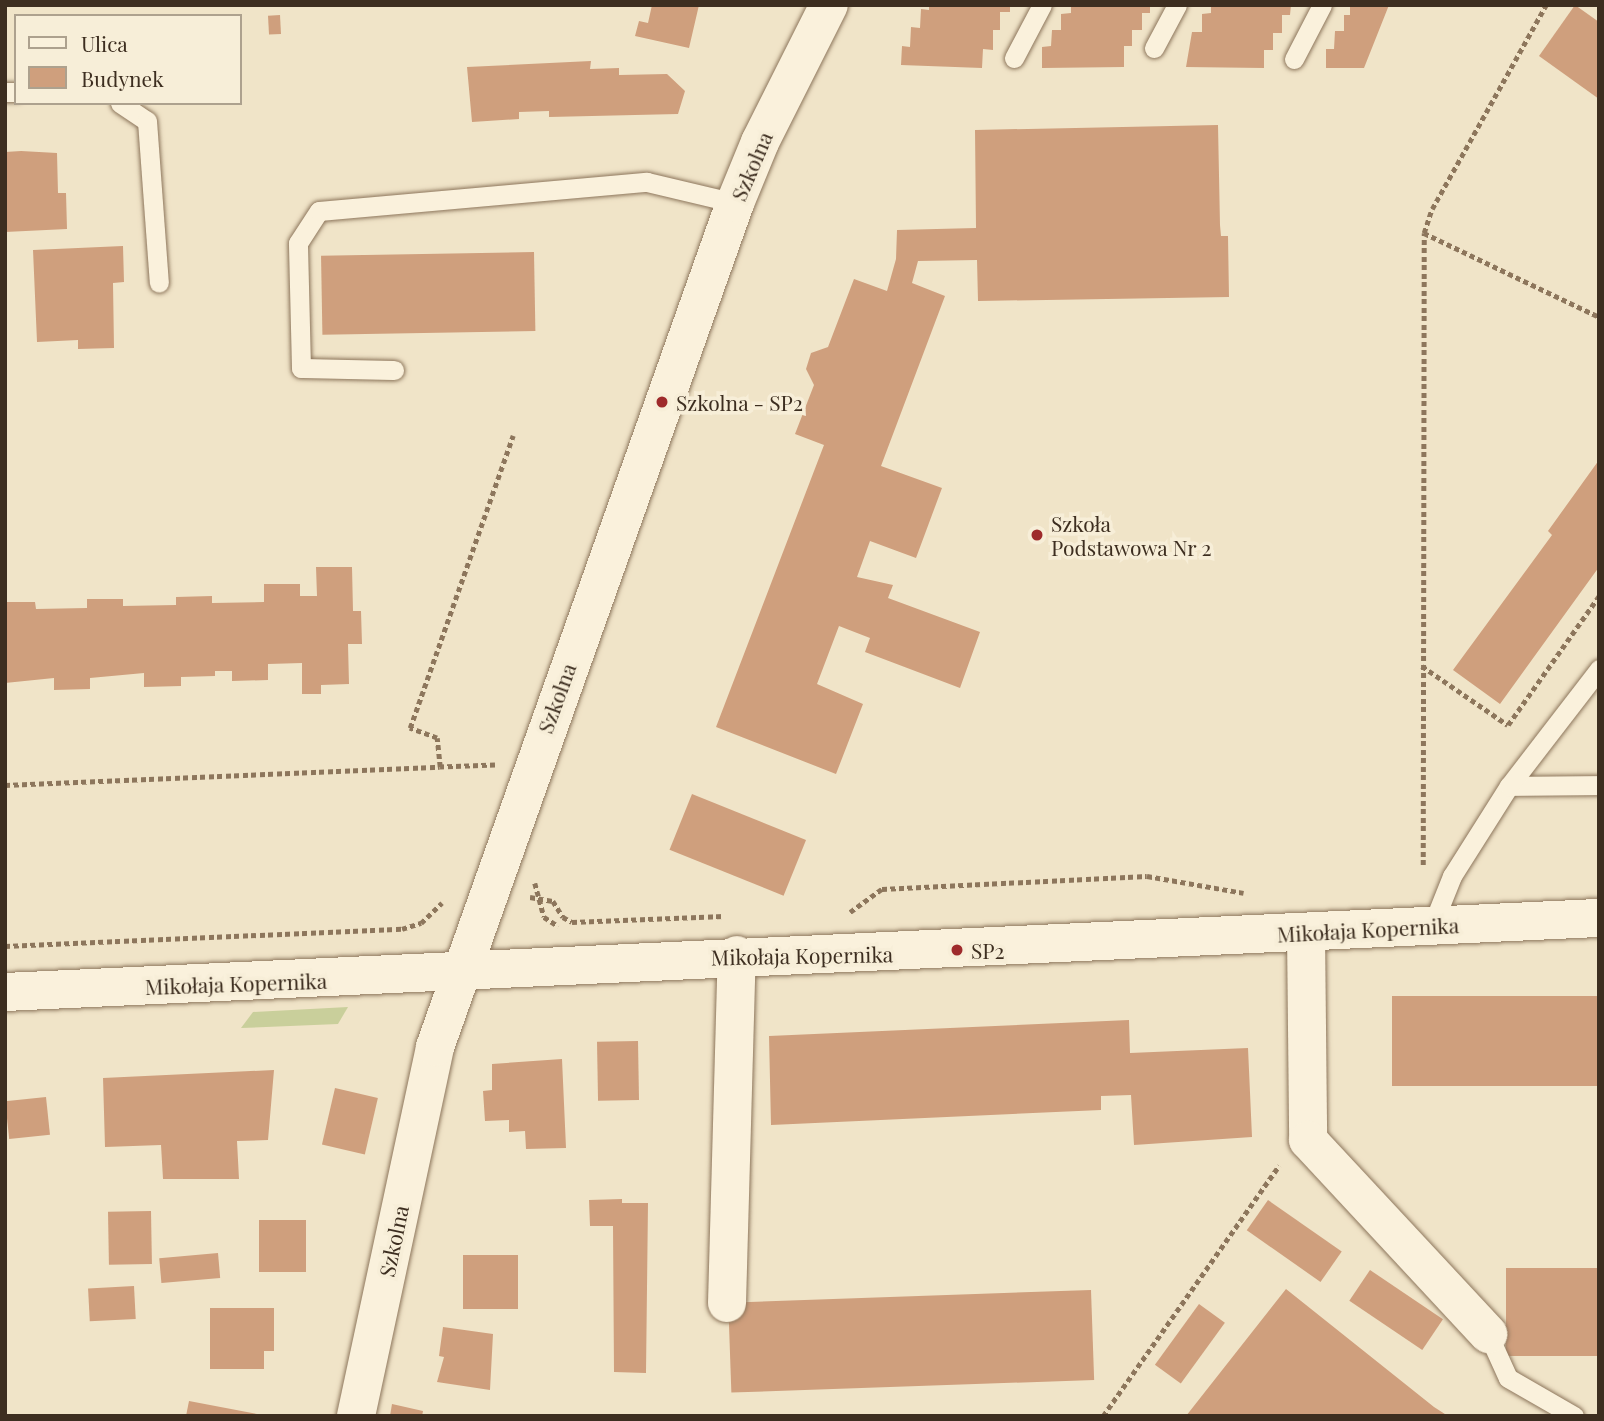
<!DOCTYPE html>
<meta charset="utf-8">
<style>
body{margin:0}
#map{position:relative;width:1604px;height:1421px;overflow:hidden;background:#f0e4c8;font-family:"Playfair Display",serif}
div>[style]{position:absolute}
.green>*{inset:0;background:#c9cf9b}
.building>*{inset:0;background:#cf9f7d;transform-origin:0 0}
.path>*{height:4.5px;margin-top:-2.25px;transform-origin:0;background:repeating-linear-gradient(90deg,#8d765c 0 5px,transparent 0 8.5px)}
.roads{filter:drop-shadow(0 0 2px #8d765c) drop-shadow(0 0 2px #8d765c)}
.service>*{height:19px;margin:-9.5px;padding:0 9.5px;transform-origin:9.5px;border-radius:9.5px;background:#faf1dc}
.minor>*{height:38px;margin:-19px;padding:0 19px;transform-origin:19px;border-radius:19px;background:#faf1dc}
.tertiary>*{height:38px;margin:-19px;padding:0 19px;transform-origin:19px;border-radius:19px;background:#faf1dc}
.dots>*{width:19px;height:19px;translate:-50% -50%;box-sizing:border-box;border:4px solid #f7eed8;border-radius:50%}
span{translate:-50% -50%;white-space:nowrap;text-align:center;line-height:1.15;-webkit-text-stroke:7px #f7eed8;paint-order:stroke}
.street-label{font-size:21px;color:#3d2e20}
.poi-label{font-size:21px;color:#3d2e20}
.left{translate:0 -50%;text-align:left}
.frame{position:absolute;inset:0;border:7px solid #3d2e20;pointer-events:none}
.legend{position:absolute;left:14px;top:14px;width:228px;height:91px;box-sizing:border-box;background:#f7eed8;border:2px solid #ada18e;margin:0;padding:9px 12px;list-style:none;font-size:21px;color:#3d2e20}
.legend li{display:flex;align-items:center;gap:14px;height:35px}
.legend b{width:35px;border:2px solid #ada18e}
</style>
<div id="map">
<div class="green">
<i style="clip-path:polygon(348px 1007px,338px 1024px,241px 1028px,253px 1012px)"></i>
</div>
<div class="building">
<i style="clip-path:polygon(652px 5px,699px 5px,689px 48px,635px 36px,639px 21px,648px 23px)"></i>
<i style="clip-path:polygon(929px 5px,1010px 5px,1010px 12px,1000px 12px,1000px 30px,993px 30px,993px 50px,983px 49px,982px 68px,901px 65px,902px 46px,910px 47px,911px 27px,920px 28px,921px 9px,929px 10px)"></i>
<i style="clip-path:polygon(1071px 5px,1150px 5px,1150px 13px,1142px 13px,1142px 30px,1132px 30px,1132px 46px,1124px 46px,1124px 67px,1042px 68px,1042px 47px,1051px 46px,1052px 30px,1061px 30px,1061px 14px,1071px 13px)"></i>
<i style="clip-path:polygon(1211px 5px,1291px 5px,1290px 15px,1282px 15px,1282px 33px,1273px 33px,1273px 50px,1264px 50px,1264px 68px,1186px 67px,1192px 32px,1202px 32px,1202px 14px,1211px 13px)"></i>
<i style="clip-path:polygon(1350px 5px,1389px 5px,1364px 68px,1326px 68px,1326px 49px,1334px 49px,1335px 31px,1344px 31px,1344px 15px,1350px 15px)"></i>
<i style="clip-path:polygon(1575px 5px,1599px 22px,1599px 99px,1539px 56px)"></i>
<i style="left:280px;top:15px;width:19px;height:12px;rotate:87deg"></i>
<i style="clip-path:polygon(591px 61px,590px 69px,619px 68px,619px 75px,667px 74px,685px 91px,678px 114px,549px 117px,549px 111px,519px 112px,519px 119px,472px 122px,467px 67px)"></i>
<i style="clip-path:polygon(1218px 125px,1220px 225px,1221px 236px,1228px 236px,1229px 297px,978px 301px,977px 260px,918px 261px,912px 283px,945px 296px,881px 466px,942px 488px,916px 558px,870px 541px,857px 577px,893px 585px,888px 598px,980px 632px,960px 688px,865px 652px,870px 638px,839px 626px,817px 684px,863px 704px,836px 774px,716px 727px,824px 445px,795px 434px,814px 385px,806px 369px,811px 353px,828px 347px,854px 279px,887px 291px,896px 259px,897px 230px,976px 228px,975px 130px)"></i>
<i style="clip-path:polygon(21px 151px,57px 153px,58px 193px,66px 193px,67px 229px,5px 232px,5px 152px)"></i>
<i style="clip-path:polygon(123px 246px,124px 282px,113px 283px,114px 348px,78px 349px,78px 340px,37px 342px,33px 250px)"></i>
<i style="left:534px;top:252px;width:79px;height:213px;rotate:89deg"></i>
<i style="clip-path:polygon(1599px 460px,1599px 567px,1500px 704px,1453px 670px,1552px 535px,1548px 531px)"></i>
<i style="clip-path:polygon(316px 567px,352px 567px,353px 611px,361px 611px,362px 644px,348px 644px,349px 684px,321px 685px,321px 694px,302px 694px,302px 663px,268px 664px,268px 680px,232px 681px,232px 671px,215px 671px,215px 676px,181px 677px,181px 686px,144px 687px,144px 673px,90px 678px,90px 689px,54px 690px,54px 678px,5px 683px,5px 602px,35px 602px,36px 609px,87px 608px,87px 599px,123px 599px,123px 606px,176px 605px,176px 597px,212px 596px,212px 603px,264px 602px,264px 584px,300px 584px,300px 596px,317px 596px)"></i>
<i style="left:692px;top:794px;width:123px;height:60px;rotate:22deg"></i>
<i style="left:1599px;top:996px;width:90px;height:207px;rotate:90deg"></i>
<i style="clip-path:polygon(1129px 1020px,1130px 1053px,1248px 1048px,1252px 1137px,1134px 1145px,1131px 1095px,1101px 1096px,1101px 1110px,771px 1125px,769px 1036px)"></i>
<i style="left:638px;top:1041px;width:59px;height:41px;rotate:89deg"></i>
<i style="clip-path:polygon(562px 1059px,566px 1148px,526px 1149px,525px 1131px,509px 1132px,509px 1120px,485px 1121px,483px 1091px,492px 1090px,492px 1064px)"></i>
<i style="clip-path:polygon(274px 1070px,268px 1140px,237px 1141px,239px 1179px,163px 1179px,161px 1145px,105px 1147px,103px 1078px)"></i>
<i style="left:335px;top:1088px;width:44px;height:58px;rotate:13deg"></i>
<i style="left:46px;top:1097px;width:38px;height:41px;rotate:84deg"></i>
<i style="clip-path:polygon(622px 1199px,622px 1203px,648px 1203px,646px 1373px,614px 1372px,613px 1226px,590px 1226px,589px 1200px)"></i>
<i style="left:1268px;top:1200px;width:90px;height:37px;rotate:35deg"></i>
<i style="left:151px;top:1211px;width:53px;height:43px;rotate:89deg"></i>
<i style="left:259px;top:1220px;width:47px;height:52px"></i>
<i style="left:218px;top:1253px;width:25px;height:59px;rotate:85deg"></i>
<i style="left:463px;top:1255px;width:55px;height:54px"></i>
<i style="left:1599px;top:1268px;width:88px;height:93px;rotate:90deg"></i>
<i style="left:1370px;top:1270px;width:88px;height:37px;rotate:34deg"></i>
<i style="left:134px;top:1286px;width:33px;height:46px;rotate:87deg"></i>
<i style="clip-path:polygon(1286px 1289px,1434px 1407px,1448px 1416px,1186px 1416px)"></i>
<i style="left:1091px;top:1290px;width:90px;height:363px;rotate:88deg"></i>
<i style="left:1199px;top:1304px;width:32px;height:75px;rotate:36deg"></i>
<i style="clip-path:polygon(210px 1308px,274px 1308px,274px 1351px,264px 1351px,264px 1369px,210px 1369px)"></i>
<i style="clip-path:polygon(443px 1327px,493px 1334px,490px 1390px,437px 1382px,444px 1357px,439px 1356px)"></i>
<i style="clip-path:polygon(189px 1401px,257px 1414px,257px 1416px,186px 1416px)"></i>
<i style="clip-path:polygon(392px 1404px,423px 1411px,422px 1416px,390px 1416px)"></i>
</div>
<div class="path">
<i style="left:1424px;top:233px;width:194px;rotate:25.6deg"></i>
<i style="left:1422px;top:666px;width:104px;rotate:34.5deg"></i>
<i style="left:1508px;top:725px;width:158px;rotate:-54.8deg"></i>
<i style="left:495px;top:765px;width:55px;rotate:177.9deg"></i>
<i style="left:440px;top:767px;width:29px;rotate:-96deg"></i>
<i style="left:437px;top:738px;width:29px;rotate:-160deg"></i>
<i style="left:410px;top:728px;width:310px;rotate:-70.6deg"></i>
<i style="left:5px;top:785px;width:435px;rotate:-2.4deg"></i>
<i style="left:1423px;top:865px;width:632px;rotate:-89.91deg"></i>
<i style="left:1424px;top:233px;width:25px;rotate:-72deg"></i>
<i style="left:1432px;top:209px;width:234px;rotate:-60.8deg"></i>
<i style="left:535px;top:883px;width:35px;rotate:75deg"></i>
<i style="left:544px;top:917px;width:17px;rotate:33deg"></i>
<i style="left:530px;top:897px;width:23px;rotate:10deg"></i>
<i style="left:553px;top:901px;width:19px;rotate:58deg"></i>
<i style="left:563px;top:917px;width:10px;rotate:29deg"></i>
<i style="left:572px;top:922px;width:152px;rotate:-2.3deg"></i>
<i style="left:850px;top:912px;width:39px;rotate:-36deg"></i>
<i style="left:882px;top:889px;width:265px;rotate:-2.8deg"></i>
<i style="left:1147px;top:876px;width:98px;rotate:9.9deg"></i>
<i style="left:5px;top:946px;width:397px;rotate:-2.5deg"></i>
<i style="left:402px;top:929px;width:20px;rotate:-18deg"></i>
<i style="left:421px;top:923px;width:29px;rotate:-44deg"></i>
<i style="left:1103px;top:1416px;width:306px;rotate:-54.9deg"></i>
</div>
<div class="roads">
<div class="service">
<i style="left:1154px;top:48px;width:49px;rotate:-61.9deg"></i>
<i style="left:1014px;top:58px;width:60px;rotate:-62.2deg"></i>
<i style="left:1294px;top:59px;width:61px;rotate:-62.6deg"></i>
<i style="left:5px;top:92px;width:11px"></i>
<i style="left:120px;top:103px;width:32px;rotate:34deg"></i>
<i style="left:147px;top:121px;width:162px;rotate:85.8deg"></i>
<i style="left:394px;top:370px;width:93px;rotate:-178.8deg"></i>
<i style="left:301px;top:368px;width:125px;rotate:-91.4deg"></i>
<i style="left:298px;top:243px;width:38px;rotate:-57deg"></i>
<i style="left:319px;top:211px;width:329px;rotate:-5.1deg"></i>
<i style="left:647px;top:182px;width:90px;rotate:13.4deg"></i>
<i style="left:1509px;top:786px;width:90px;rotate:-0.6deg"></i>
<i style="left:1432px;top:926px;width:54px;rotate:-68.2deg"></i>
<i style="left:1452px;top:876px;width:107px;rotate:-57.7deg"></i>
<i style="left:1509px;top:786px;width:148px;rotate:-52.4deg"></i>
<i style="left:1488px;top:1334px;width:48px;rotate:65.6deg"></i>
<i style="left:1508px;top:1378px;width:76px;rotate:29.9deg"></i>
</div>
<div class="minor">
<i style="left:1306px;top:932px;width:208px;rotate:89.4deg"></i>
<i style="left:1308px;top:1140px;width:265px;rotate:47.1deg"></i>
<i style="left:727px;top:1303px;width:348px;rotate:-88.4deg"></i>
<i style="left:356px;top:1416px;width:377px;rotate:-77.9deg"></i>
<i style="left:435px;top:1047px;width:896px;rotate:-70.43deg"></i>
<i style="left:735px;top:203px;width:66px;rotate:-67.7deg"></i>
<i style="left:760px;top:142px;width:153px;rotate:-63.3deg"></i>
</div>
<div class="tertiary">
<i style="left:5px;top:992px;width:1596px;rotate:-2.66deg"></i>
</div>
</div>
<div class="dots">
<i style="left:662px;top:402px;background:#9e2a2b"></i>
<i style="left:1037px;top:535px;background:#9e2a2b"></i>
<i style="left:957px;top:950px;background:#9e2a2b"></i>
</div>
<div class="street-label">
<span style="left:751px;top:166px;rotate:-67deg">Szkolna</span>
<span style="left:556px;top:698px;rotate:-70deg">Szkolna</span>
<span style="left:1368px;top:929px;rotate:-3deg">Mikołaja Kopernika</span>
<span style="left:802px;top:955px;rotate:-1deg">Mikołaja Kopernika</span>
<span style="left:236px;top:983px;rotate:-2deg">Mikołaja Kopernika</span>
<span style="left:393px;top:1241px;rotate:-78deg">Szkolna</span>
</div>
<div class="poi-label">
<span class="left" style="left:676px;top:402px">Szkolna - SP2</span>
<span class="left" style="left:1051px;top:535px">Szkoła<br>Podstawowa Nr 2</span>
<span class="left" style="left:971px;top:950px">SP2</span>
</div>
<div class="frame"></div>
<ul class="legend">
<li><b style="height:9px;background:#faf1dc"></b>Ulica</li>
<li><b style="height:19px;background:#cf9f7d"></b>Budynek</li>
</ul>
</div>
